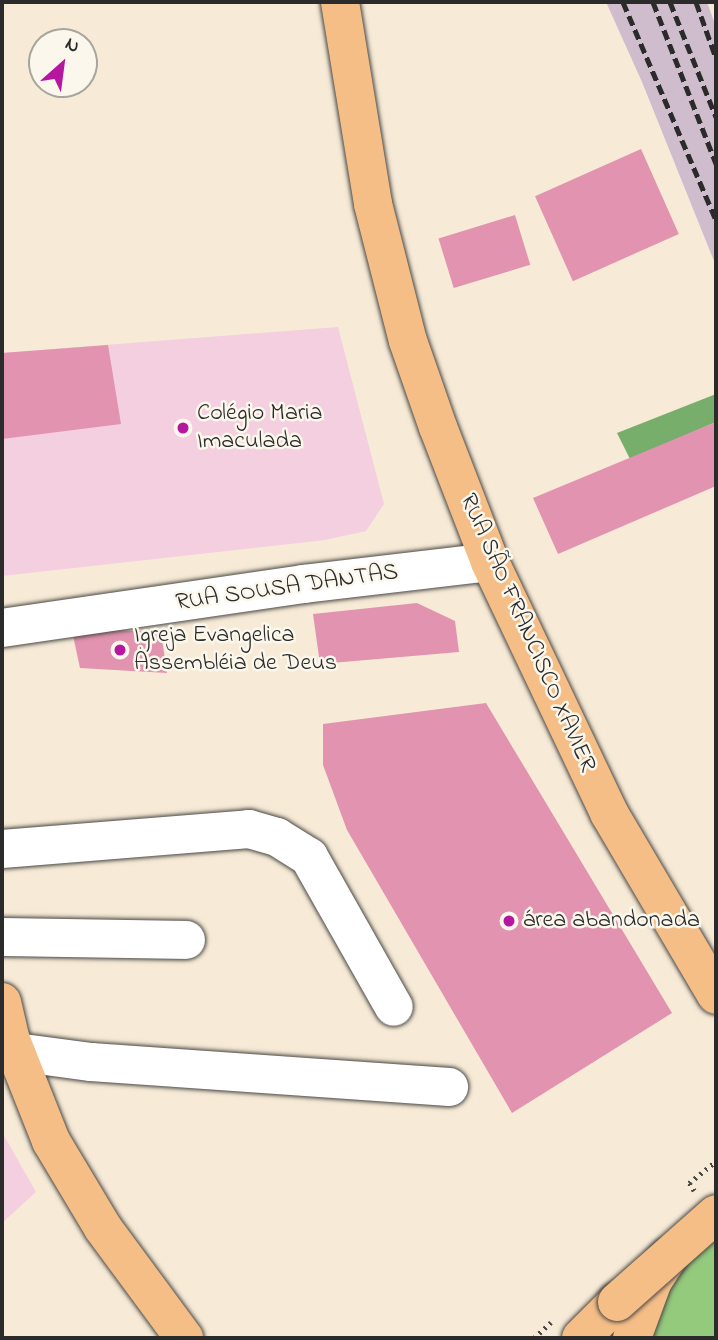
<!DOCTYPE html>
<meta charset="utf-8">
<style>
body{margin:0}
#map{position:relative;width:718px;height:1340px;overflow:hidden;background:#f7ebd7;font-family:"Indie Flower",sans-serif}
div>[style]{position:absolute}
.built>*{inset:0;background:#f3cfdf}
.industrial>*{inset:0;background:#cfbdce}
.green>*{inset:0;background:#94ca7c}
.forest>*{inset:0;background:#77ae6c}
.building>*{inset:0;background:#e293af;transform-origin:0 0}
.path>*{height:4.5px;margin-top:-2.25px;transform-origin:0;background:repeating-linear-gradient(90deg,#4a4845 0 2px,transparent 0 7px)}
.roads{filter:drop-shadow(0 0 2px #4a4845) drop-shadow(0 0 2px #4a4845)}
.minor>*{height:38px;margin:-19px;padding:0 19px;transform-origin:19px;border-radius:19px;background:#fff}
.major>*{height:38px;margin:-19px;padding:0 19px;transform-origin:19px;border-radius:19px;background:#f6be87}
.rail>*{height:5px;margin-top:-2.5px;transform-origin:0;background:repeating-linear-gradient(90deg,#2b2b2b 0 10px,transparent 0 15px)}
.bridges{filter:drop-shadow(0 0 2px #4a4845) drop-shadow(0 0 2px #4a4845)}
.major-bridge>*{height:38px;margin:-19px;padding:0 19px;transform-origin:19px;border-radius:19px;background:#f6be87}
.dots>*{width:19px;height:19px;translate:-50% -50%;box-sizing:border-box;border:4px solid #fbf7ec;border-radius:50%}
span{translate:-50% -50%;white-space:nowrap;text-align:center;line-height:1.15;-webkit-text-stroke:5px #fbf7ec;paint-order:stroke}
.poi-label{font-size:24px;color:#2b2b2b}
.left{translate:0 -50%;text-align:left}
.street-label{font-size:24px;color:#2b2b2b}
.frame{position:absolute;inset:0;border:4px solid #2b2b2b;pointer-events:none}
.north{position:absolute;left:28px;top:28px;width:70px;height:70px;box-sizing:border-box;background:#fbf7ec;border:2px solid #a8a59f;border-radius:50%;rotate:28deg;font-size:19px;font-weight:700;line-height:28px;text-align:center;color:#2b2b2b}
.north::after{content:'';display:block;margin:auto;width:24px;height:32px;background:#b5179e;clip-path:polygon(50% 0,100% 100%,50% 72%,0 100%)}
</style>
<div id="map">
<div class="built">
<i style="clip-path:polygon(338px 327px,384px 504px,366px 531px,325px 540px,2px 576px,2px 353px)"></i>
<i style="clip-path:polygon(2px 1132px,36px 1192px,2px 1223px)"></i>
</div>
<div class="industrial">
<i style="clip-path:polygon(606px 2px,707px 2px,716px 27px,716px 266px,642px 82px)"></i>
</div>
<div class="green">
<i style="clip-path:polygon(716px 1238px,716px 1338px,648px 1338px,676px 1266px)"></i>
</div>
<div class="forest">
<i style="clip-path:polygon(716px 394px,716px 422px,630px 459px,617px 433px)"></i>
</div>
<div class="building">
<i style="left:641px;top:149px;width:93px;height:116px;rotate:66deg"></i>
<i style="left:515px;top:215px;width:52px;height:80px;rotate:73deg"></i>
<i style="clip-path:polygon(108px 345px,121px 424px,2px 439px,2px 353px)"></i>
<i style="clip-path:polygon(716px 422px,716px 486px,558px 554px,533px 498px)"></i>
<i style="clip-path:polygon(417px 603px,455px 621px,459px 652px,320px 664px,313px 614px)"></i>
<i style="clip-path:polygon(109px 630px,161px 632px,167px 673px,80px 668px,72px 631px)"></i>
<i style="clip-path:polygon(486px 703px,672px 1013px,512px 1113px,347px 830px,323px 765px,323px 724px)"></i>
</div>
<div class="path">
<i style="left:694px;top:1191px;width:9px;rotate:-122deg"></i>
<i style="left:689px;top:1183px;width:35px;rotate:-39deg"></i>
<i style="left:534px;top:1338px;width:23px;rotate:-43deg"></i>
</div>
<div class="roads">
<div class="minor">
<i style="left:2px;top:628px;width:305px;rotate:-8.3deg"></i>
<i style="left:304px;top:584px;width:187px;rotate:-6.7deg"></i>
<i style="left:2px;top:849px;width:248px;rotate:-4.6deg"></i>
<i style="left:249px;top:829px;width:29px;rotate:16deg"></i>
<i style="left:277px;top:837px;width:38px;rotate:32deg"></i>
<i style="left:309px;top:857px;width:172px;rotate:60.5deg"></i>
<i style="left:2px;top:937px;width:184px;rotate:0.9deg"></i>
<i style="left:16px;top:1052px;width:76px;rotate:7.6deg"></i>
<i style="left:91px;top:1062px;width:359px;rotate:4deg"></i>
</div>
<div class="major">
<i style="left:340px;top:2px;width:205px;rotate:80.7deg"></i>
<i style="left:373px;top:204px;width:141px;rotate:75.7deg"></i>
<i style="left:408px;top:341px;width:91px;rotate:70.8deg"></i>
<i style="left:438px;top:427px;width:145px;rotate:68.9deg"></i>
<i style="left:490px;top:562px;width:278px;rotate:64.6deg"></i>
<i style="left:609px;top:813px;width:211px;rotate:59.5deg"></i>
<i style="left:2px;top:1002px;width:39px;rotate:77deg"></i>
<i style="left:11px;top:1040px;width:109px;rotate:68.4deg"></i>
<i style="left:51px;top:1141px;width:101px;rotate:59.1deg"></i>
<i style="left:103px;top:1228px;width:137px;rotate:53.6deg"></i>
<i style="left:581px;top:1338px;width:51px;rotate:-45deg"></i>
<i style="left:632px;top:1338px;width:61px;rotate:-69.8deg"></i>
<i style="left:653px;top:1281px;width:27px;rotate:-57deg"></i>
</div>
</div>
<div class="rail">
<i style="left:623px;top:2px;width:237px;rotate:66.9deg"></i>
<i style="left:653px;top:2px;width:174px;rotate:68.7deg"></i>
<i style="left:670px;top:2px;width:124px;rotate:68.2deg"></i>
<i style="left:696px;top:2px;width:59px;rotate:70.3deg"></i>
</div>
<div class="bridges">
<div class="major-bridge">
<i style="left:617px;top:1302px;width:132px;rotate:-41.6deg"></i>
</div>
</div>
<div class="dots">
<i style="left:183px;top:428px;background:#b5179e"></i>
<i style="left:120px;top:650px;background:#b5179e"></i>
<i style="left:509px;top:921px;background:#b5179e"></i>
</div>
<div class="poi-label">
<span class="left" style="left:197px;top:428px">Colégio Maria<br>Imaculada</span>
<span class="left" style="left:134px;top:650px">Igreja Evangelica<br>Assembléia de Deus</span>
<span class="left" style="left:523px;top:921px">área abandonada</span>
</div>
<div class="street-label">
<span style="left:287px;top:588px;rotate:-8deg">RUA SOUSA DANTAS</span>
<span style="left:527px;top:633px;rotate:66deg">RUA SÃO FRANCISCO XAVIER</span>
</div>
<div class="frame"></div>
<div class="north">N</div>
</div>
